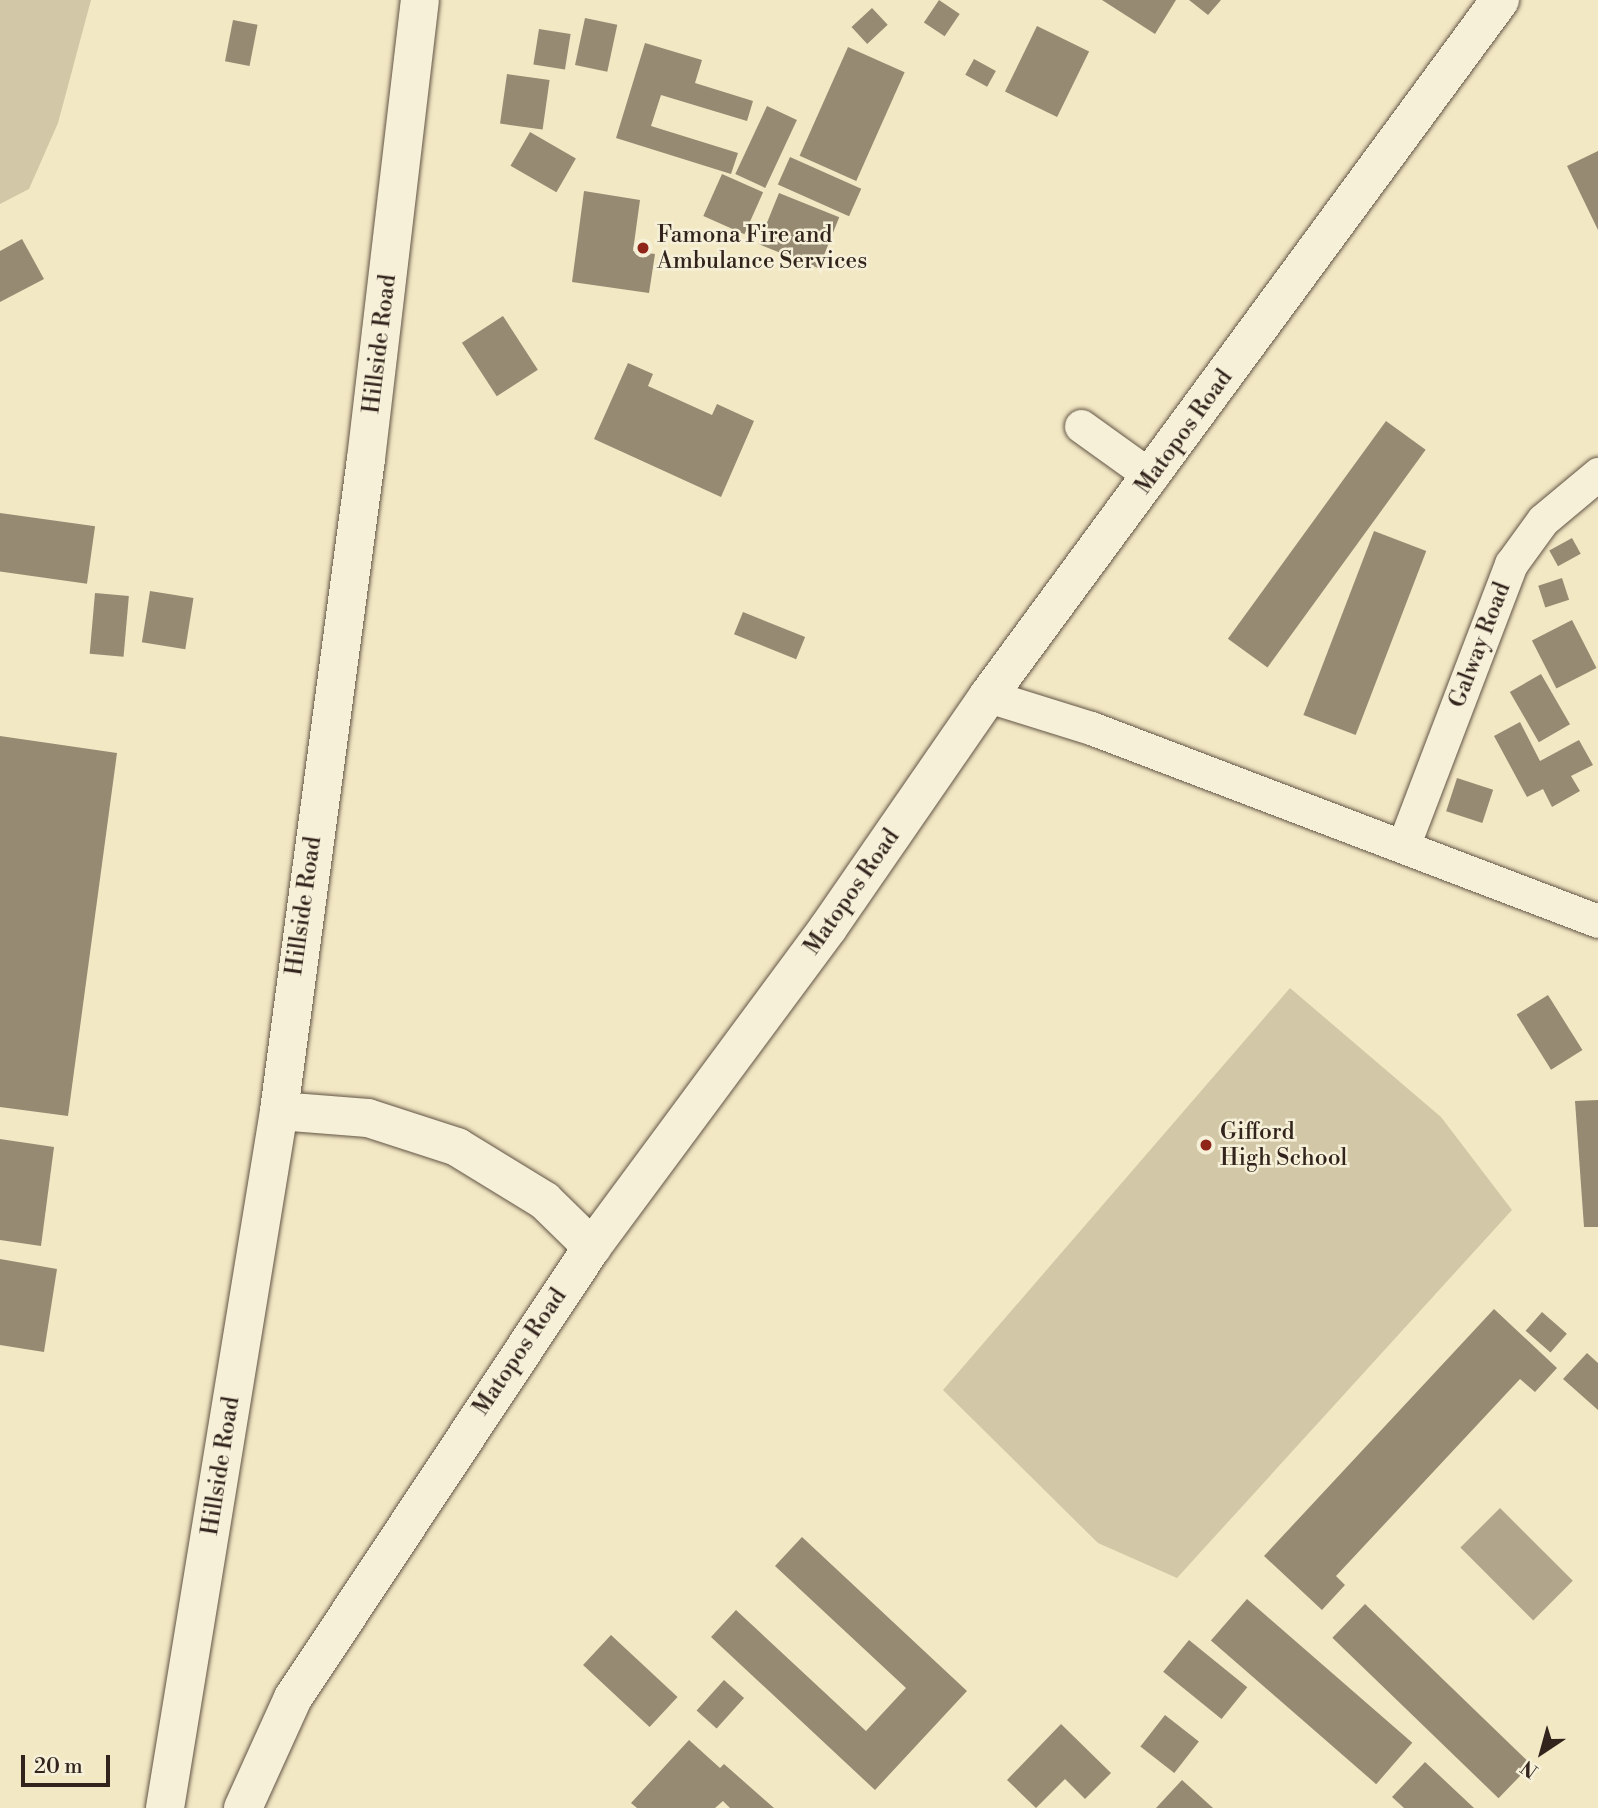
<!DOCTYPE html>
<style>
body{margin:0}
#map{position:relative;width:1598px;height:1808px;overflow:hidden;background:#f3e8c4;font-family:"Libre Bodoni",serif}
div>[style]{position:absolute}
.green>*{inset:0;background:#d2c7a7}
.water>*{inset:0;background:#b1a58b;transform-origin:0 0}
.building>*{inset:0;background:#968a73;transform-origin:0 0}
.roads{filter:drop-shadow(0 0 2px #625546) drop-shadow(0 0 2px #625546)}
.minor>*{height:33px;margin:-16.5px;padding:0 16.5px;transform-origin:16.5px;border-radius:16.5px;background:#f7f0d9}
.tertiary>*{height:38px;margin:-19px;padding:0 19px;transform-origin:19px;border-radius:19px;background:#f7f0d9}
.secondary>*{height:38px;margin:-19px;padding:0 19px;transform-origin:19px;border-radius:19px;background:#f7f0d9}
.dots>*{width:19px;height:19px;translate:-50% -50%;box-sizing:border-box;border:4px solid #f7f0d9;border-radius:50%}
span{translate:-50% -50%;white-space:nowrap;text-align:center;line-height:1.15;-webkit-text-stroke:5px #f7f0d9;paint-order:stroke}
.poi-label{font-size:23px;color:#32241c}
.left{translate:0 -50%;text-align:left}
.street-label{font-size:23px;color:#32241c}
.north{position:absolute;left:1507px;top:1717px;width:70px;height:70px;-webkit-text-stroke:5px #f7f0d9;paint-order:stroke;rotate:216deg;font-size:19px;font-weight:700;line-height:28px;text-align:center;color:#32241c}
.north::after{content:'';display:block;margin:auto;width:24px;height:32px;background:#32241c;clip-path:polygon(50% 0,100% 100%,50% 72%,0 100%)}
.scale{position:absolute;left:21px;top:1755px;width:89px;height:32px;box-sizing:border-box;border:4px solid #32241c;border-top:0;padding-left:9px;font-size:21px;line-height:24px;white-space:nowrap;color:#32241c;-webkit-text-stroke:5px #f7f0d9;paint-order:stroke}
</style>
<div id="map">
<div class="green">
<i style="clip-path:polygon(0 0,91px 0,58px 123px,29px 189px,0 204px)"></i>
<i style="clip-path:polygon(1290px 988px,1441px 1117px,1512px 1210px,1177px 1578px,1098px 1543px,943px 1390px)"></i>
</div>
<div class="water">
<i style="left:1500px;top:1508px;width:103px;height:56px;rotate:45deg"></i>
</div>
<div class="building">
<i style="left:939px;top:0;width:25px;height:27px;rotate:34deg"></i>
<i style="clip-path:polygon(1102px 0,1176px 0,1155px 34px)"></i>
<i style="clip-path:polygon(1189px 0,1221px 0,1208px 15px)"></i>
<i style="left:872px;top:8px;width:23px;height:28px;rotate:47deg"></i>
<i style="left:585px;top:18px;width:33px;height:48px;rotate:12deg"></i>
<i style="left:233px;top:20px;width:25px;height:42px;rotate:11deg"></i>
<i style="left:1037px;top:26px;width:58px;height:73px;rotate:26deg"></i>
<i style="left:539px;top:29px;width:32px;height:36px;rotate:9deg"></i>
<i style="clip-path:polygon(645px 43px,702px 60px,695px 83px,753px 101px,747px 121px,661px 95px,651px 126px,738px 153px,731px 174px,616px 138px)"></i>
<i style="left:848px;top:47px;width:62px;height:119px;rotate:24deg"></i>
<i style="left:974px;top:59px;width:25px;height:18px;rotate:29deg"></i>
<i style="left:507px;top:74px;width:43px;height:50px;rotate:8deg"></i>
<i style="left:767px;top:106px;width:33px;height:75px;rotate:25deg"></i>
<i style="left:530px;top:132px;width:53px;height:39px;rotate:30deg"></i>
<i style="clip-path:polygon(1598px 151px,1598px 230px,1567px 166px)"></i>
<i style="left:790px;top:157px;width:78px;height:30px;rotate:24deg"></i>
<i style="left:722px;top:174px;width:45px;height:46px;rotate:24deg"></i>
<i style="clip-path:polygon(584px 191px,640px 200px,633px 251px,655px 254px,649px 293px,572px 282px)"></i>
<i style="left:779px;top:193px;width:65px;height:55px;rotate:22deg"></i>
<i style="clip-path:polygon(22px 239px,44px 279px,0 302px,0 251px)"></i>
<i style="left:503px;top:316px;width:64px;height:49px;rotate:57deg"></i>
<i style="clip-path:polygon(628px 363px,653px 374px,648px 386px,712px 415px,717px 404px,754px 421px,721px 497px,594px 439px)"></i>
<i style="left:1386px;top:421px;width:49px;height:269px;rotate:36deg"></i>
<i style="left:0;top:513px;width:96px;height:58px;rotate:8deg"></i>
<i style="left:1374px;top:531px;width:56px;height:197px;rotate:21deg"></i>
<i style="left:1572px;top:538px;width:18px;height:26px;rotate:61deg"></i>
<i style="left:1562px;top:578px;width:23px;height:25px;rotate:72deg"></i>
<i style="left:150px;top:591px;width:44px;height:52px;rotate:9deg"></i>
<i style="left:95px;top:593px;width:34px;height:61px;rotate:5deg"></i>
<i style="left:743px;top:612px;width:67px;height:24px;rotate:22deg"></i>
<i style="left:1572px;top:620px;width:54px;height:45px;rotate:63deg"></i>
<i style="left:1541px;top:674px;width:58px;height:36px;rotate:60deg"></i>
<i style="clip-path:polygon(1520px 722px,1540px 761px,1579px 740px,1593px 765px,1571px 776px,1580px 791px,1552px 807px,1543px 789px,1527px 797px,1494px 736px)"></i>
<i style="clip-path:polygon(0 736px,117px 753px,68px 1116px,0 1107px)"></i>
<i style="left:1457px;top:778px;width:38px;height:35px;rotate:18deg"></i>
<i style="left:1548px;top:995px;width:65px;height:37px;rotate:58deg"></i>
<i style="clip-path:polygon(1598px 1100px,1598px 1227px,1584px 1227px,1575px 1101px)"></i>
<i style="clip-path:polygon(0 1139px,54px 1147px,41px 1246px,0 1240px)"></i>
<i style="clip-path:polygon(0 1259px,57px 1269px,44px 1352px,0 1345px)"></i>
<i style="clip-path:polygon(1494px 1309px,1557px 1368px,1535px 1392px,1520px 1379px,1336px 1576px,1345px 1585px,1322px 1610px,1264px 1556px)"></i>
<i style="left:1542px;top:1312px;width:33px;height:25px;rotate:41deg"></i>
<i style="clip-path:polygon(1587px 1353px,1598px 1363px,1598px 1410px,1563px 1379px)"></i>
<i style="clip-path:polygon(802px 1537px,967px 1691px,875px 1790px,711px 1637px,736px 1610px,866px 1731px,906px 1688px,775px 1566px)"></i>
<i style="left:1247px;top:1599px;width:219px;height:55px;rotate:41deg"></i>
<i style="left:1365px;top:1604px;width:231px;height:47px;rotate:44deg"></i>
<i style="left:611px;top:1635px;width:91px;height:41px;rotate:43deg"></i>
<i style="left:1189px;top:1640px;width:75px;height:41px;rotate:39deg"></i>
<i style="left:724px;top:1680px;width:27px;height:41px;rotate:42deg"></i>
<i style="left:1165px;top:1715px;width:43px;height:40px;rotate:38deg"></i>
<i style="clip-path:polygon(1061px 1724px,1111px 1773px,1085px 1799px,1065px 1779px,1036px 1808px,1007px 1780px)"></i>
<i style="clip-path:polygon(689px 1740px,720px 1768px,724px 1764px,774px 1808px,730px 1808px,723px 1801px,715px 1808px,637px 1808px,631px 1803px)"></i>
<i style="clip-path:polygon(1425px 1762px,1474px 1808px,1404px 1808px,1392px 1797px)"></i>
<i style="clip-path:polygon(1182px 1780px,1213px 1808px,1156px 1808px)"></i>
</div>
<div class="roads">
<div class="minor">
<i style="left:1081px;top:426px;width:87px;rotate:35.7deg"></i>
<i style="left:988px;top:696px;width:108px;rotate:17.3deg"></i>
<i style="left:1091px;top:728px;width:542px;rotate:20.84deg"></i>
<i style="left:1404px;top:844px;width:300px;rotate:-69.1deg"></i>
<i style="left:1511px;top:564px;width:54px;rotate:-54deg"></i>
<i style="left:1543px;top:520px;width:72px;rotate:-39.9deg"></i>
</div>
<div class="tertiary">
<i style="left:279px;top:1111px;width:89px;rotate:4.5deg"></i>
<i style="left:368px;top:1118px;width:94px;rotate:18deg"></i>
<i style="left:457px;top:1147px;width:103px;rotate:31.5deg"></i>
<i style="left:545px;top:1201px;width:66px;rotate:44.4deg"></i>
<i style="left:165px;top:1808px;width:706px;rotate:-80.71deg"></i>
<i style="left:279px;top:1111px;width:658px;rotate:-82.4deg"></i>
<i style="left:366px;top:459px;width:462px;rotate:-83.3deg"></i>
</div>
<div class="secondary">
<i style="left:243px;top:1808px;width:121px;rotate:-65.6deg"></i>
<i style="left:293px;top:1698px;width:541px;rotate:-56.46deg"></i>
<i style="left:592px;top:1247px;width:397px;rotate:-53.5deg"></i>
<i style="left:828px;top:928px;width:282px;rotate:-55.4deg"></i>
<i style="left:988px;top:696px;width:864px;rotate:-53.66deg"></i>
</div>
</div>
<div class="dots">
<i style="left:643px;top:248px;background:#8f2418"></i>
<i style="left:1206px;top:1145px;background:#8f2418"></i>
</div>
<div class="poi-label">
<span class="left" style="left:657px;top:248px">Famona Fire and<br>Ambulance Services</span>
<span class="left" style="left:1220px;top:1145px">Gifford<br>High School</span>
</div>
<div class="street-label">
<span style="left:380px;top:344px;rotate:-83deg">Hillside Road</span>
<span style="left:1184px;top:432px;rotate:-54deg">Matopos Road</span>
<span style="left:1480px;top:645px;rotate:-69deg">Galway Road</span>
<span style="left:852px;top:892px;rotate:-55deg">Matopos Road</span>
<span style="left:304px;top:906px;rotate:-82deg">Hillside Road</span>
<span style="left:520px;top:1352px;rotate:-56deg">Matopos Road</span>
<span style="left:221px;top:1466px;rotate:-81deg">Hillside Road</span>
</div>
<div class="north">N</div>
<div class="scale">20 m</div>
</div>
